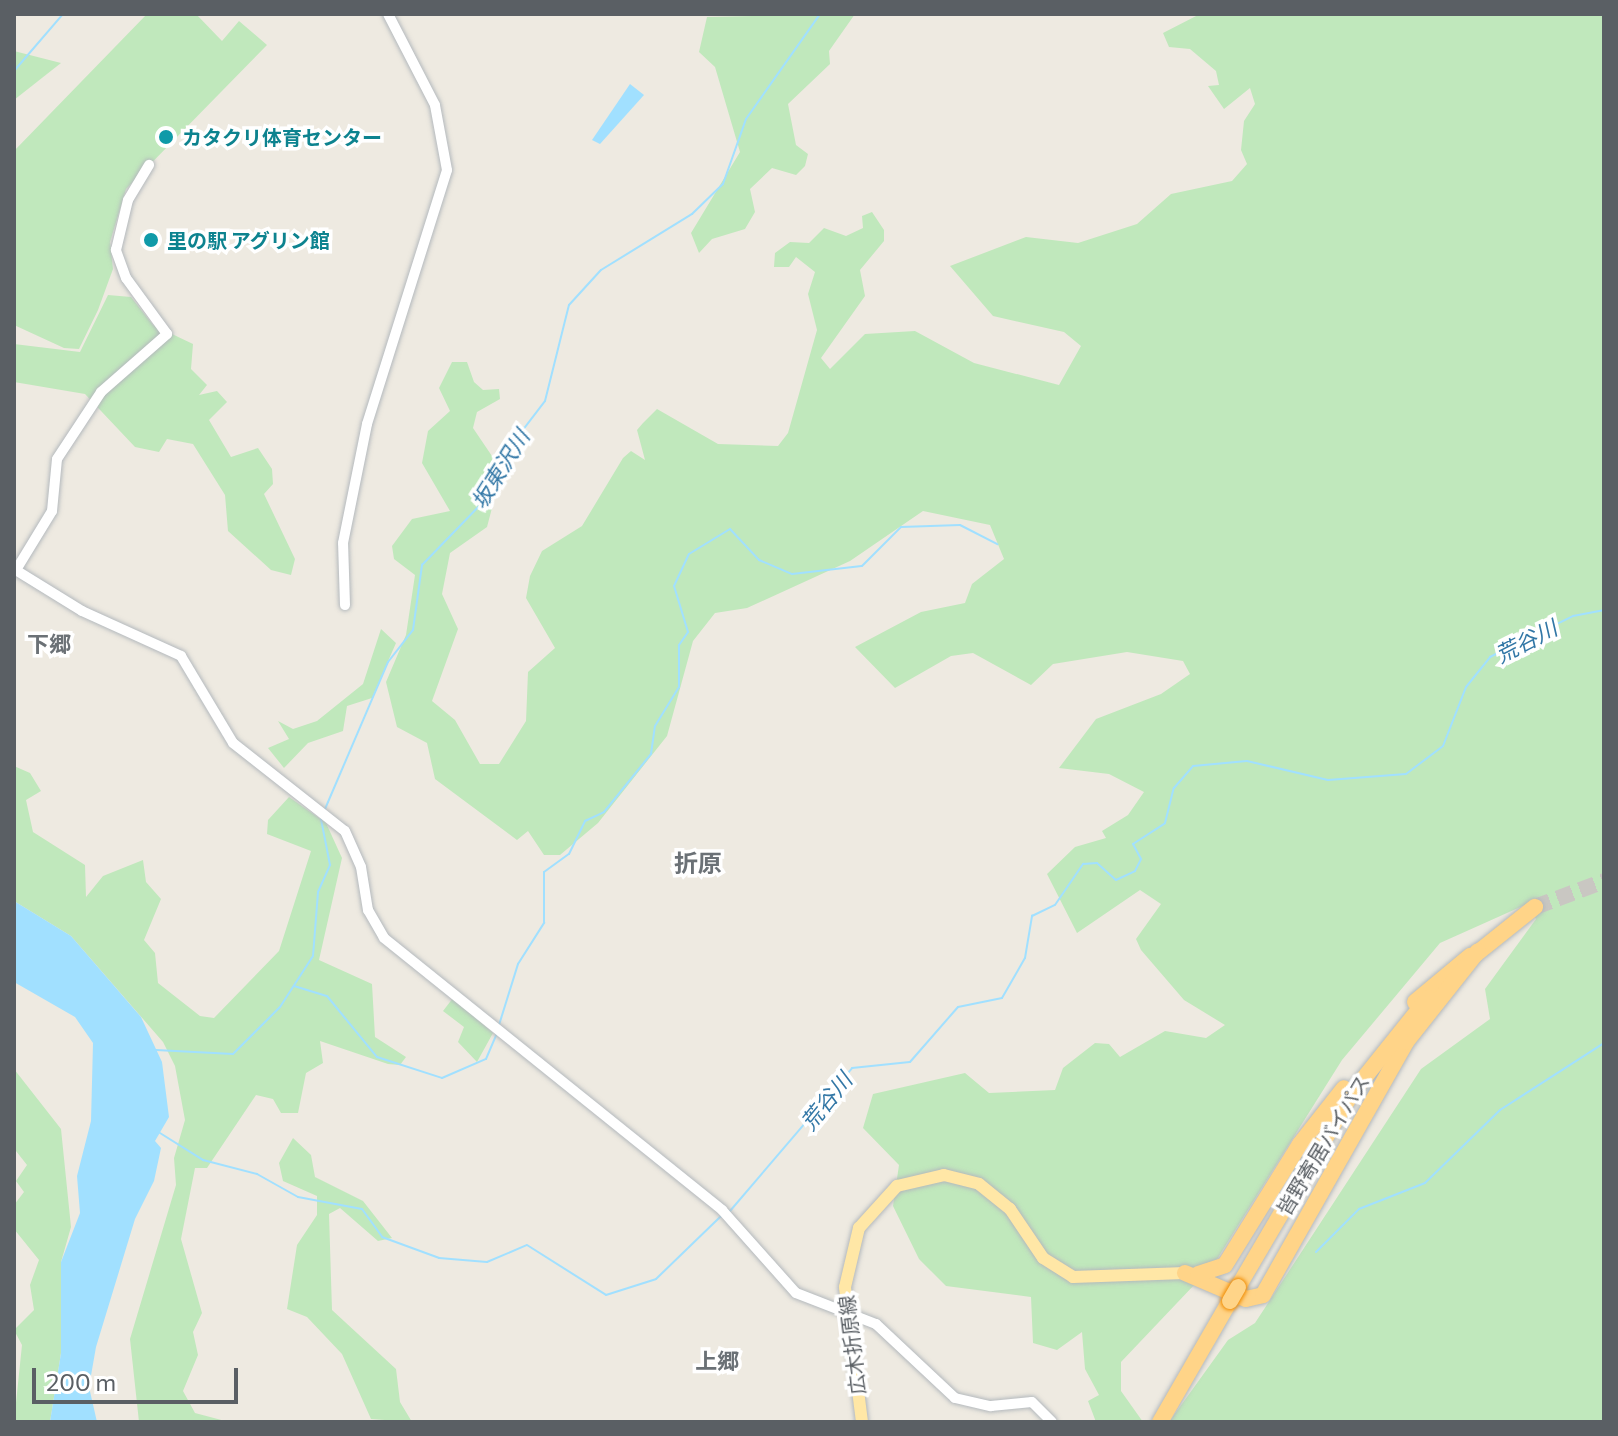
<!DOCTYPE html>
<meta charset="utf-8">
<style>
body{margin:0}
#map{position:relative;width:1618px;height:1436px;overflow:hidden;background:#eeeae1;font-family:Commissioner,"Noto Sans JP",sans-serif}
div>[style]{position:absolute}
.green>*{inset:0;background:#c0e8bc}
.water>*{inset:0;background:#a1e0ff}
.stream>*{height:2px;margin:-1px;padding:0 1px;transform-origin:1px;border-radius:1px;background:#a1e0ff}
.highway-tunnel>*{height:16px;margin-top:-8px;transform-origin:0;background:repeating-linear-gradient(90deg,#c9c7c2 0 16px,transparent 0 24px)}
.roads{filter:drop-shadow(0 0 2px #b4b9bd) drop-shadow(0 0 2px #b4b9bd)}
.minor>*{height:10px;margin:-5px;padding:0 5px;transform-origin:5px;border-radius:5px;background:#fff}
.major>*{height:12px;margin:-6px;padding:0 6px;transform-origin:6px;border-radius:6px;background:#ffe7a6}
.highway>*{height:16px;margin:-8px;padding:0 8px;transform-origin:8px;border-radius:8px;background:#ffd488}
.bridges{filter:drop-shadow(0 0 2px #f08b00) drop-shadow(0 0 2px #f08b00)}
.highway-bridge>*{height:16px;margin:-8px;padding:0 8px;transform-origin:8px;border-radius:8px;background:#ffd488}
.dots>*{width:22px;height:22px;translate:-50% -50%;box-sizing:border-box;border:4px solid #fff;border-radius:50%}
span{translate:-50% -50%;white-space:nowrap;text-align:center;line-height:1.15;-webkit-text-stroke:7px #fff;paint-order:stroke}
.culture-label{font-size:20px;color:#0d838f;font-weight:700}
.left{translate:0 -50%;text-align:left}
.street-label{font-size:20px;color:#5a5f64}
.water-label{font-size:22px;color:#3277a6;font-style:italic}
.neighbourhood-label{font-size:22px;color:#6b7176;font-weight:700}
.quarter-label{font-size:24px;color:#6b7176;font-weight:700}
.frame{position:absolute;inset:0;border:16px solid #5a5f64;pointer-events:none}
.scale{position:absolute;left:32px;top:1368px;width:206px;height:36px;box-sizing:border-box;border:4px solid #5a5f64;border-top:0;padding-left:10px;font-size:24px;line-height:28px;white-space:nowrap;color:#5a5f64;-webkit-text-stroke:6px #fff;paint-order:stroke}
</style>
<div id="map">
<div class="green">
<i style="clip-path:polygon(147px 14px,196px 14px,222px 41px,239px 21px,267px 45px,126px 189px,110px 242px,113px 269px,98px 310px,79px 349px,64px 348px,14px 325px,14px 151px)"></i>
<i style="clip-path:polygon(855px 14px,829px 51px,830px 64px,788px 104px,796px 145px,808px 154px,805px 166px,796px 175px,772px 168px,750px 189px,755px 212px,745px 229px,712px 239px,699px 253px,691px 233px,740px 152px,715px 67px,699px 52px,707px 17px)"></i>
<i style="clip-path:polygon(1200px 14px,1604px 14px,1604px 1422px,1169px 1422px,1228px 1340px,1255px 1323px,1421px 1069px,1490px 1019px,1485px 989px,1536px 919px,1527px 904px,1440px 943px,1342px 1060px,1214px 1264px,1121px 1362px,1121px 1391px,1143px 1422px,1096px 1422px,1088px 1401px,1099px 1395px,1085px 1369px,1082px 1332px,1057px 1350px,1033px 1343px,1031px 1297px,946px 1286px,919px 1259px,893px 1206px,899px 1165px,863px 1128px,873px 1094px,965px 1073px,989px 1093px,1055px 1090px,1063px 1068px,1095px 1043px,1109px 1044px,1120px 1057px,1165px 1031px,1206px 1038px,1225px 1025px,1184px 1000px,1141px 950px,1136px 939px,1161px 904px,1140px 890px,1077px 933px,1047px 874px,1075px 847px,1106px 838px,1102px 831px,1128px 815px,1144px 792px,1109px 774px,1059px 768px,1096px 719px,1161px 694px,1190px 674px,1183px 661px,1127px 652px,1053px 664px,1031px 685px,973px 653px,951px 656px,895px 688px,855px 647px,921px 612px,965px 603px,972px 584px,1004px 559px,990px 525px,923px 511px,850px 561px,747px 608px,715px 613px,693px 641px,667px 736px,598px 823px,560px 855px,544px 855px,528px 831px,517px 840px,435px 779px,427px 743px,397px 727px,386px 682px,406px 635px,415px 575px,394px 559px,392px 546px,412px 519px,450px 511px,422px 463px,428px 431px,450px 411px,439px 388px,452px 362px,467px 362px,474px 382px,483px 390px,499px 389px,500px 399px,477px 412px,473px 428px,494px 459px,481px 494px,492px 508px,487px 527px,450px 553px,442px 594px,458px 629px,432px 701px,455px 720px,480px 764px,499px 764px,526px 721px,528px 672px,555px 648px,526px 598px,530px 576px,542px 551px,582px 526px,623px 458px,631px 451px,645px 460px,637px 430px,643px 423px,657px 409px,718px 444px,778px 446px,788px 433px,817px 330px,808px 294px,815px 272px,796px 257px,789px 267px,774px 267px,775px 253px,790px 242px,809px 243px,824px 228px,846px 236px,863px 228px,862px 216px,872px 212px,884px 230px,884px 241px,860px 270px,865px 296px,821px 358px,830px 369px,865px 334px,915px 331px,974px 363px,1059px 385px,1081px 346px,1064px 332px,993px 316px,950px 266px,1026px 237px,1078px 243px,1137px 224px,1171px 194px,1232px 181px,1247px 164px,1241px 150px,1244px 121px,1255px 104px,1250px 88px,1224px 109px,1208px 86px,1219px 85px,1216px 71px,1190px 49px,1169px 47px,1163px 33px)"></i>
<i style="clip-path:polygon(14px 51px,61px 63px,14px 100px)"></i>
<i style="clip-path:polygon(108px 295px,131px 297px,153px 325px,193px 344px,191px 369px,207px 385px,199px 395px,217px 391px,227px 402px,209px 420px,231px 457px,258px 448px,272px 469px,273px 484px,264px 494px,295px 559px,291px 575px,271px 570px,228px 531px,225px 495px,193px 444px,167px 439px,159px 452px,135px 447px,85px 394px,14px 382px,14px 344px,80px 352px)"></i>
<i style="clip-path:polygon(381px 629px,396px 643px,372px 698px,347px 706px,343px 731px,308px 743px,284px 768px,268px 748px,289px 739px,278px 721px,293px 729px,317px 721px,363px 684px)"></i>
<i style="clip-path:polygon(14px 766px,30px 773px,41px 791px,26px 800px,33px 832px,85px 865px,86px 897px,103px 876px,143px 860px,146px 882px,161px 899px,144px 940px,155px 953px,158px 983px,200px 1016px,214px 1018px,279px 951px,311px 851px,267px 834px,268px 820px,289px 797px,326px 823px,342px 858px,319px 960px,372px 984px,375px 1037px,406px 1057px,400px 1065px,388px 1064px,320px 1041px,323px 1063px,306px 1073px,298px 1113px,281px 1113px,273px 1099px,256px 1095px,207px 1168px,195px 1168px,181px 1239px,202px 1313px,193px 1332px,198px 1355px,183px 1391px,195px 1413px,229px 1422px,139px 1422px,130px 1339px,176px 1185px,174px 1158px,185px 1120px,175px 1066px,163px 1042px,71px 936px,14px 901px)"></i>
<i style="clip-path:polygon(453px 998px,493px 1033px,477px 1062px,458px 1042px,464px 1027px,443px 1011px)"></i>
<i style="clip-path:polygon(14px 1069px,61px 1129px,71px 1227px,61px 1262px,61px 1353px,50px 1422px,14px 1422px,22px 1345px,14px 1330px,34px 1310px,30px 1285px,39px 1260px,14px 1229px,14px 1205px,24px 1192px,16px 1181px,27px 1165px,16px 1151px)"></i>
<i style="clip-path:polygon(293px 1138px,311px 1155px,315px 1177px,363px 1201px,392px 1238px,378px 1241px,340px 1208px,329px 1214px,332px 1310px,396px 1369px,400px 1402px,412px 1422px,371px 1419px,342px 1354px,307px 1317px,287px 1309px,297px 1245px,317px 1215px,317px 1196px,283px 1181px,279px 1163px)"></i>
</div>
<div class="water">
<i style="clip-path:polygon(630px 84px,644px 95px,600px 144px,592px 140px)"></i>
<i style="clip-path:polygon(14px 901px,71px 936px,141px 1017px,162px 1062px,169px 1117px,155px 1141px,161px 1148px,154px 1181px,135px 1219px,96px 1347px,89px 1387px,97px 1422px,50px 1422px,61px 1353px,61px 1262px,80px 1213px,77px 1176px,91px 1121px,93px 1043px,75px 1017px,14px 982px)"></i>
</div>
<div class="stream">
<i style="left:14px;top:71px;width:75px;rotate:-49.3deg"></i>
<i style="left:325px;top:809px;width:160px;rotate:-66.8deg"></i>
<i style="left:388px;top:662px;width:41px;rotate:-52deg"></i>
<i style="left:413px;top:630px;width:66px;rotate:-82.1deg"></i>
<i style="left:422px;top:565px;width:86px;rotate:-45.9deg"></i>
<i style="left:482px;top:503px;width:51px;rotate:-65.9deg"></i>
<i style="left:503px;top:456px;width:69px;rotate:-52.6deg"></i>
<i style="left:545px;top:401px;width:99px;rotate:-76deg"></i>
<i style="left:569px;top:305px;width:47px;rotate:-47.6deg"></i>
<i style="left:601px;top:270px;width:107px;rotate:-31.6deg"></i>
<i style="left:692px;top:214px;width:43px;rotate:-44.1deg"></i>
<i style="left:723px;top:184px;width:69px;rotate:-70.5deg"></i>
<i style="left:746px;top:119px;width:128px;rotate:-54.8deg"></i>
<i style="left:294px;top:986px;width:34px;rotate:17deg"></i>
<i style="left:327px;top:996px;width:79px;rotate:50.7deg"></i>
<i style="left:377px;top:1057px;width:68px;rotate:17.9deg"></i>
<i style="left:442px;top:1078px;width:48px;rotate:-23.4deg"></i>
<i style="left:486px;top:1059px;width:26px;rotate:-67deg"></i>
<i style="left:499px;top:1025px;width:64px;rotate:-72.7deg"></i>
<i style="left:518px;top:964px;width:49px;rotate:-57.6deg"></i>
<i style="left:544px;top:923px;width:51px;rotate:-90deg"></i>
<i style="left:544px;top:872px;width:31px;rotate:-36deg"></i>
<i style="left:569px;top:854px;width:37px;rotate:-64deg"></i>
<i style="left:585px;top:821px;width:21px;rotate:-25deg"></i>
<i style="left:604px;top:812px;width:75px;rotate:-51deg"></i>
<i style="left:651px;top:754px;width:28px;rotate:-82deg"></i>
<i style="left:655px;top:726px;width:46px;rotate:-58.4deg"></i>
<i style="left:679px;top:687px;width:42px;rotate:-90deg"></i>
<i style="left:679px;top:645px;width:16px;rotate:-55deg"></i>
<i style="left:688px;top:632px;width:48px;rotate:-106.9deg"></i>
<i style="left:674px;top:586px;width:35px;rotate:-65deg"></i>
<i style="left:689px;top:554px;width:48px;rotate:-31.4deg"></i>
<i style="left:730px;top:529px;width:42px;rotate:46.9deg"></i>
<i style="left:759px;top:560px;width:36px;rotate:23deg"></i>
<i style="left:792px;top:574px;width:70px;rotate:-6.5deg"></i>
<i style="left:862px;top:566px;width:55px;rotate:-45deg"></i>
<i style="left:901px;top:527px;width:59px;rotate:-1.9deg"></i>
<i style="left:960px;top:525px;width:42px;rotate:27.2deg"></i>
<i style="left:156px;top:1050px;width:77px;rotate:3deg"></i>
<i style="left:233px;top:1054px;width:66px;rotate:-45deg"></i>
<i style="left:280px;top:1007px;width:61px;rotate:-57.1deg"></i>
<i style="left:313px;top:956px;width:64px;rotate:-85.5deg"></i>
<i style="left:318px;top:892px;width:30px;rotate:-66deg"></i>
<i style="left:330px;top:865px;width:47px;rotate:-101.1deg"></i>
<i style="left:160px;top:1133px;width:51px;rotate:32.1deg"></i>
<i style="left:203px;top:1160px;width:56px;rotate:14.5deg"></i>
<i style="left:257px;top:1174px;width:47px;rotate:29.3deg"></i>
<i style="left:298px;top:1197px;width:65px;rotate:10.6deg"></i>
<i style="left:362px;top:1209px;width:34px;rotate:54deg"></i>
<i style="left:382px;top:1237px;width:61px;rotate:20.2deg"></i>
<i style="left:439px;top:1258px;width:48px;rotate:4.8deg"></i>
<i style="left:487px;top:1262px;width:43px;rotate:-23deg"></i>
<i style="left:527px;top:1245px;width:93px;rotate:32.3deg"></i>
<i style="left:606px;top:1295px;width:52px;rotate:-17.7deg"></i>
<i style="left:656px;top:1279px;width:91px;rotate:-44.1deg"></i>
<i style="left:730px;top:1211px;width:188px;rotate:-49.5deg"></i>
<i style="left:852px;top:1068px;width:58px;rotate:-5.9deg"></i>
<i style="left:910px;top:1062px;width:73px;rotate:-48.9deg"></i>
<i style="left:958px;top:1007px;width:45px;rotate:-11.6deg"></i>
<i style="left:1002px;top:998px;width:46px;rotate:-60.1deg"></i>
<i style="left:1025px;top:958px;width:43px;rotate:-80.5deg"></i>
<i style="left:1032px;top:916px;width:25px;rotate:-26deg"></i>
<i style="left:1055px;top:905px;width:50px;rotate:-55.7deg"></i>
<i style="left:1083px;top:864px;width:14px;rotate:-4deg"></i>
<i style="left:1097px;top:863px;width:25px;rotate:42deg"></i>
<i style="left:1116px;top:880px;width:21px;rotate:-25deg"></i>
<i style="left:1135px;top:871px;width:13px;rotate:-63deg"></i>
<i style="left:1141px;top:859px;width:17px;rotate:-118deg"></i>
<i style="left:1133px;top:844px;width:38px;rotate:-33deg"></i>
<i style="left:1165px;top:823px;width:36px;rotate:-76deg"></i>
<i style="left:1174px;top:788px;width:29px;rotate:-49deg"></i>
<i style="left:1193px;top:766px;width:54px;rotate:-5.3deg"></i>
<i style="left:1247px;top:761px;width:83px;rotate:13.2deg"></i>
<i style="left:1328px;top:780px;width:78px;rotate:-4.4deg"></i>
<i style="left:1406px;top:774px;width:46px;rotate:-37.1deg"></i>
<i style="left:1443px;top:746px;width:63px;rotate:-68.7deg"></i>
<i style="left:1466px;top:687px;width:38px;rotate:-51deg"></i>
<i style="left:1490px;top:657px;width:93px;rotate:-26.3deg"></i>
<i style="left:1573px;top:616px;width:32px;rotate:-11deg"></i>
<i style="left:1316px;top:1252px;width:61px;rotate:-45deg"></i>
<i style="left:1359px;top:1209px;width:71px;rotate:-21.5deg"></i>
<i style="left:1425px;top:1183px;width:105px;rotate:-44.2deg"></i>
<i style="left:1500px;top:1110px;width:124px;rotate:-32.8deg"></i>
</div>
<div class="highway-tunnel">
<i style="left:1535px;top:907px;width:74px;rotate:-20.6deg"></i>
</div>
<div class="roads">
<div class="minor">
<i style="left:14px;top:569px;width:80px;rotate:31.7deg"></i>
<i style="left:82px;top:611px;width:109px;rotate:24.4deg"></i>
<i style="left:181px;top:656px;width:101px;rotate:59.1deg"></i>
<i style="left:233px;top:743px;width:142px;rotate:38.2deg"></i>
<i style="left:345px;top:831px;width:39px;rotate:66deg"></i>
<i style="left:361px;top:867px;width:44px;rotate:80.8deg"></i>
<i style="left:368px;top:910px;width:32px;rotate:60deg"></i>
<i style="left:384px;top:938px;width:434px;rotate:38.8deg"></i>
<i style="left:722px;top:1210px;width:111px;rotate:48.3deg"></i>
<i style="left:796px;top:1293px;width:86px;rotate:21.2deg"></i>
<i style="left:876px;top:1324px;width:108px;rotate:43.1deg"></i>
<i style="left:955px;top:1398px;width:37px;rotate:13deg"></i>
<i style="left:991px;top:1406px;width:41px;rotate:-5.6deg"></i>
<i style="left:1032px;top:1402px;width:28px;rotate:45deg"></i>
<i style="left:16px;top:570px;width:69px;rotate:-58.6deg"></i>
<i style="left:52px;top:511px;width:52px;rotate:-84.5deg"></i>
<i style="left:57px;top:459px;width:80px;rotate:-56.7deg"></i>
<i style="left:101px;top:392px;width:88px;rotate:-41.3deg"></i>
<i style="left:167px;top:334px;width:69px;rotate:-126.2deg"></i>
<i style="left:126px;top:278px;width:30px;rotate:-110deg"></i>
<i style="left:116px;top:250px;width:51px;rotate:-76.5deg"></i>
<i style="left:128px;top:200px;width:41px;rotate:-59deg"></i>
<i style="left:345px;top:605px;width:62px;rotate:-91.8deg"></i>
<i style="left:343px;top:543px;width:121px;rotate:-78.6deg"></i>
<i style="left:367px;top:424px;width:266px;rotate:-72.5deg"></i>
<i style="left:447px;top:170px;width:66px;rotate:-100.5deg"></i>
<i style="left:435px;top:105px;width:102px;rotate:-117.3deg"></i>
</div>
<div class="major">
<i style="left:862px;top:1422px;width:136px;rotate:-97.2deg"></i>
<i style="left:845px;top:1287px;width:61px;rotate:-76.7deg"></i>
<i style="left:859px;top:1228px;width:57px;rotate:-47.9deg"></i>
<i style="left:897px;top:1186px;width:48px;rotate:-13.2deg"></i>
<i style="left:944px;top:1175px;width:36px;rotate:14deg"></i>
<i style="left:979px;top:1184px;width:40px;rotate:39deg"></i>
<i style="left:1010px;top:1209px;width:59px;rotate:56deg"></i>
<i style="left:1043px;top:1258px;width:36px;rotate:32deg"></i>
<i style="left:1073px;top:1277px;width:112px;rotate:-2deg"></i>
</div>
<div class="highway">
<i style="left:1471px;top:958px;width:82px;rotate:-38.6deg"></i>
<i style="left:1415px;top:1002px;width:72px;rotate:-39.9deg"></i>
<i style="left:1185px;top:1273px;width:66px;rotate:23.1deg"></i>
<i style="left:1246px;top:1299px;width:17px;rotate:-13deg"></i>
<i style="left:1263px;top:1295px;width:291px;rotate:-60.5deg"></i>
<i style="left:1406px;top:1042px;width:116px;rotate:-51.6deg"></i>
<i style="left:1198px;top:1274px;width:28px;rotate:-18deg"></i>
<i style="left:1225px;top:1265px;width:142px;rotate:-58.2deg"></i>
<i style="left:1300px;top:1144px;width:71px;rotate:-51.8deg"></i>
<i style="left:1238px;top:1287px;width:225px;rotate:-59.6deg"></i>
<i style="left:1352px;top:1093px;width:122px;rotate:-51.3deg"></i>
<i style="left:1160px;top:1422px;width:140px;rotate:-60deg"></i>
</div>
</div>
<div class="bridges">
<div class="highway-bridge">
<i style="left:1230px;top:1301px;width:16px;rotate:-60deg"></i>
</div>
</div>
<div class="dots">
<i style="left:166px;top:137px;background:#0f9aa8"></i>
<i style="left:151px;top:240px;background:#0f9aa8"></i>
</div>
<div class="culture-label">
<span class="left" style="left:182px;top:137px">カタクリ体育センター</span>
<span class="left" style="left:167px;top:240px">里の駅 アグリン館</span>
</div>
<div class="street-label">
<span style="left:1323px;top:1145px;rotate:-59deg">皆野寄居バイパス</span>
<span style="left:852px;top:1345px;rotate:-97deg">広木折原線</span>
</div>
<div class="water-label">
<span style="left:500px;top:469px;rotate:-58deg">坂東沢川</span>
<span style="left:1526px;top:641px;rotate:-27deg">荒谷川</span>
<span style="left:826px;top:1101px;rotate:-51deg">荒谷川</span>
</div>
<div class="neighbourhood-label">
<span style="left:49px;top:644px">下郷</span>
<span style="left:717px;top:1361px">上郷</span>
</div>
<div class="quarter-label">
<span style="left:698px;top:863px">折原</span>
</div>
<div class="frame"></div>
<div class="scale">200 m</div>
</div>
